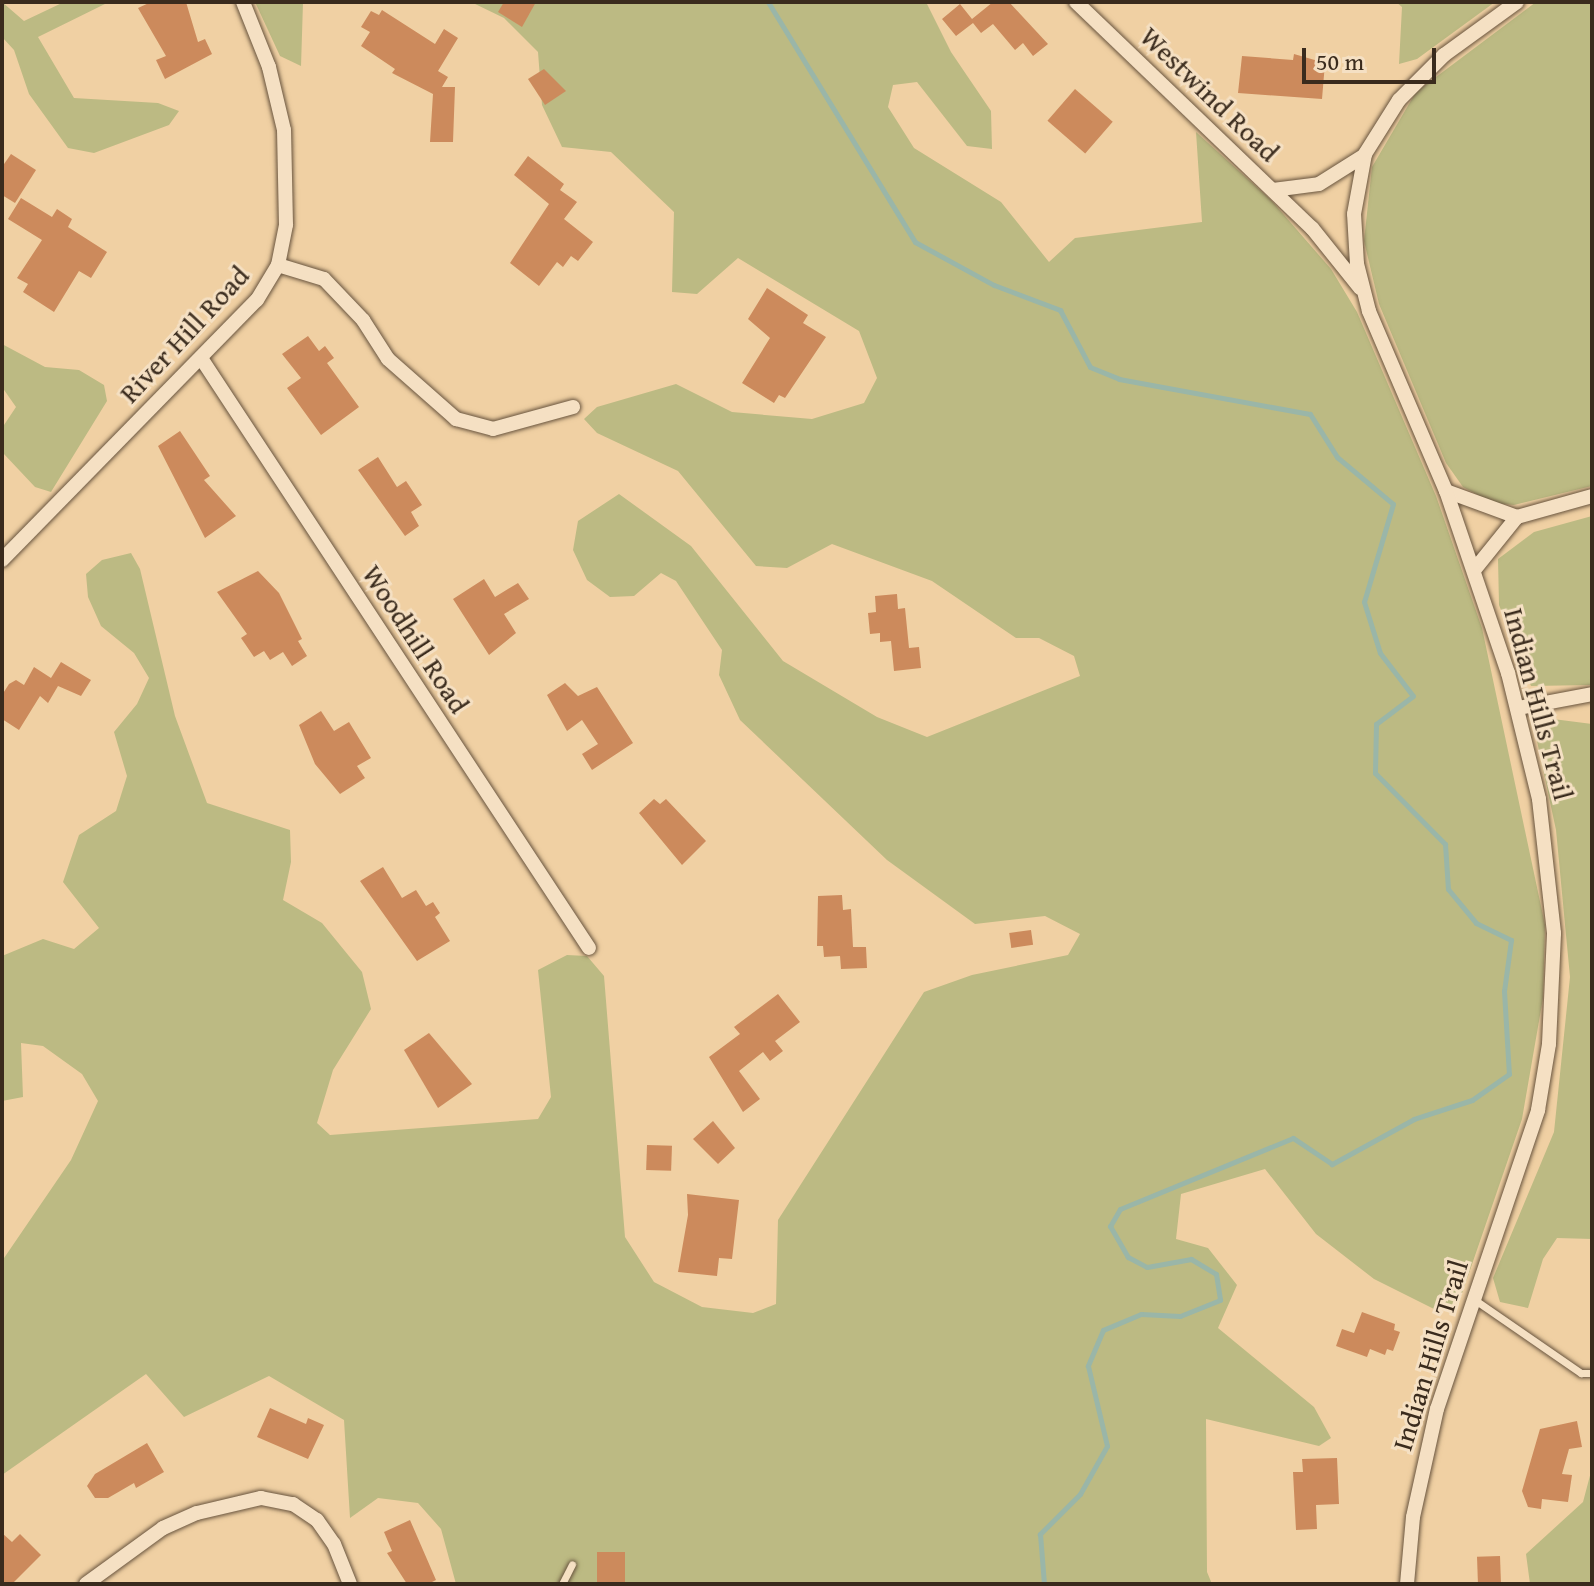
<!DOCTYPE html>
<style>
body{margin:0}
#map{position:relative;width:1594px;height:1586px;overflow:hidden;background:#f0d0a3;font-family:"Gentium Book Plus",serif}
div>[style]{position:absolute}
.green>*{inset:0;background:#bcba83}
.stream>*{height:5px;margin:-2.5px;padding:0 2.5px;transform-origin:2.5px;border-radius:2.5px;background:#9ab6a8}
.building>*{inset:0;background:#cc8a5c;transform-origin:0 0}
.roads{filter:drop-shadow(0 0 2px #68543e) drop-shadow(0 0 2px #68543e)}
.service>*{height:7px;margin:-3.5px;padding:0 3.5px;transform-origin:3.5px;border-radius:3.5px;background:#f5e0c3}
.minor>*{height:14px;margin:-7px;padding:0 7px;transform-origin:7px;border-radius:7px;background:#f5e0c3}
span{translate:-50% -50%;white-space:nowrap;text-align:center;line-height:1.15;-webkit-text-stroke:6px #f5e0c3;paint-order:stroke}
.street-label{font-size:28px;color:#3a2b1d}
.frame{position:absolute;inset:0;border:4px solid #3a2b1d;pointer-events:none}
.scale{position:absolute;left:1302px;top:48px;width:134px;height:36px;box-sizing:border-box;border:4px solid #3a2b1d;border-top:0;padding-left:10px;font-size:24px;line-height:28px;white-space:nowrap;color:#3a2b1d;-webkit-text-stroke:6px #f5e0c3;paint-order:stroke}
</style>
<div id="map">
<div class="green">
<i style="clip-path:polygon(2px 2px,24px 21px,64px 2px,109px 2px,38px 37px,74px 98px,158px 103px,179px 111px,169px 125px,94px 153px,68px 148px,29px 94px,14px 50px,2px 37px)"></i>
<i style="clip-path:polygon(255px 2px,303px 2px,301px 66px,280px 56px)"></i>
<i style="clip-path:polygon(471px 2px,926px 2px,951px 52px,991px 111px,992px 149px,967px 146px,917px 82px,893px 85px,888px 107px,914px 148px,1001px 202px,1049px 262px,1075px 238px,1202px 222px,1196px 132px,1271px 200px,1331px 269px,1357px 312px,1436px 496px,1482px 628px,1545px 925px,1543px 998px,1522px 1119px,1457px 1308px,1436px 1310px,1374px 1279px,1316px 1234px,1265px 1169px,1181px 1194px,1176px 1239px,1208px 1248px,1237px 1285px,1218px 1328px,1314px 1407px,1331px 1438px,1319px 1446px,1206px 1419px,1207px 1572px,1212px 1584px,456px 1584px,441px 1529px,418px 1503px,378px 1498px,350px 1518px,344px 1420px,269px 1376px,184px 1417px,146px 1374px,2px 1475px,2px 1261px,71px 1160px,98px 1101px,82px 1074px,43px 1046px,21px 1043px,23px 1097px,2px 1101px,2px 956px,43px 939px,74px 949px,99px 928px,63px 882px,79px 835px,116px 811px,127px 776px,114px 732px,137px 704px,149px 678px,134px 653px,101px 626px,88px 597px,86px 574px,102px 560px,131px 553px,140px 569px,175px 716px,207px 803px,290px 830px,291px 862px,283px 900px,322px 923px,362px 972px,371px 1009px,333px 1070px,317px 1123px,330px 1135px,538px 1119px,551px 1097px,538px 970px,567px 955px,587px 956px,604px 976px,625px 1237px,654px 1282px,702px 1307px,753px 1313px,776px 1304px,778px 1220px,924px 992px,972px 975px,1068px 955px,1080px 934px,1045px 916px,975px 924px,887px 860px,740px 720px,719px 675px,722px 650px,676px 581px,661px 573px,634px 596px,610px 597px,587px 580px,573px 550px,578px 521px,619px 494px,691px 546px,783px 661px,877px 717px,927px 737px,1080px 676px,1074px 656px,1039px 638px,1016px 638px,932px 581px,832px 544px,787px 568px,756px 566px,678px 471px,597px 433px,584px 419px,597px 407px,676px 384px,732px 412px,812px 419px,864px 403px,877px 378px,859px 331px,738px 258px,697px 294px,672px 292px,674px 212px,611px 152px,562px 147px,542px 105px,538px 52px,504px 18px)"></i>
<i style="clip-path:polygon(1396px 2px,1495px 2px,1417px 59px,1399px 64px,1402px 7px)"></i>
<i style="clip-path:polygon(1536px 2px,1592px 2px,1592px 486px,1514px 505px,1493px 503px,1463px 487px,1446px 463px,1379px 304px,1364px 241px,1372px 167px,1416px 92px)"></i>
<i style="clip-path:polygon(2px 344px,45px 367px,79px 370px,104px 385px,107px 401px,51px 492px,35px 487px,3px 453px,2px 428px,16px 407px,2px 387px)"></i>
<i style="clip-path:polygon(1592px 516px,1592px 685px,1531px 686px,1499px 605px,1498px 559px,1534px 532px)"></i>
<i style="clip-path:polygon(1553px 719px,1592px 724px,1592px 1239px,1557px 1238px,1543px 1259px,1528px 1308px,1500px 1302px,1493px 1278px,1554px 1132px,1570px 977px,1556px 830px,1537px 741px)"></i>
<i style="clip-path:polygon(1592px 1468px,1592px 1584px,1530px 1584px,1526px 1554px,1583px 1502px)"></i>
</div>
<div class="stream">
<i style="left:768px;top:2px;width:281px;rotate:58.5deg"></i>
<i style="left:915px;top:242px;width:90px;rotate:28.6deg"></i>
<i style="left:994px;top:285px;width:71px;rotate:20.7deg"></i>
<i style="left:1060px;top:310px;width:64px;rotate:62.2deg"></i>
<i style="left:1090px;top:367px;width:31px;rotate:22deg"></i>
<i style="left:1119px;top:379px;width:194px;rotate:10.4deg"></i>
<i style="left:1310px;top:414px;width:51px;rotate:57.9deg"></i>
<i style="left:1337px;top:457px;width:73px;rotate:40deg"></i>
<i style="left:1393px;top:504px;width:102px;rotate:106.5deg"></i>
<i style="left:1364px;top:602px;width:53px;rotate:72.6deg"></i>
<i style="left:1380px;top:653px;width:54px;rotate:52.5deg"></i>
<i style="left:1413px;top:696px;width:46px;rotate:142.9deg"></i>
<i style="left:1376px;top:724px;width:49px;rotate:91.2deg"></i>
<i style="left:1375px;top:773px;width:100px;rotate:45.4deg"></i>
<i style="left:1445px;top:844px;width:45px;rotate:86.2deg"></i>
<i style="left:1448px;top:889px;width:44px;rotate:50.5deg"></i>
<i style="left:1476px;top:923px;width:39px;rotate:26deg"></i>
<i style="left:1511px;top:940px;width:51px;rotate:97.8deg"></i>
<i style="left:1504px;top:991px;width:83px;rotate:86.6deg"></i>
<i style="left:1509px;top:1074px;width:45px;rotate:144.9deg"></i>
<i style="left:1472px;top:1100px;width:61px;rotate:161.9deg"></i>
<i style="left:1414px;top:1119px;width:94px;rotate:151.2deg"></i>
<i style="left:1332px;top:1164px;width:47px;rotate:-146.3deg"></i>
<i style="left:1293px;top:1138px;width:187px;rotate:157.7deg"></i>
<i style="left:1120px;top:1209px;width:20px;rotate:120deg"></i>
<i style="left:1110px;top:1226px;width:36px;rotate:60deg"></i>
<i style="left:1128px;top:1257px;width:21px;rotate:28deg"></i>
<i style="left:1147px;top:1267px;width:45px;rotate:-10.3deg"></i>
<i style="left:1191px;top:1259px;width:29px;rotate:31deg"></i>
<i style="left:1216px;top:1274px;width:26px;rotate:81deg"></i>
<i style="left:1220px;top:1300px;width:43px;rotate:158.2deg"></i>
<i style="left:1180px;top:1316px;width:39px;rotate:-177deg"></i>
<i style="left:1141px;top:1314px;width:41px;rotate:157.2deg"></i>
<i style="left:1103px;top:1330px;width:39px;rotate:113deg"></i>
<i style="left:1088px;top:1366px;width:82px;rotate:76.6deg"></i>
<i style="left:1107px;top:1446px;width:55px;rotate:119.4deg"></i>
<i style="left:1080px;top:1494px;width:57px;rotate:135deg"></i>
<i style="left:1040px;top:1534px;width:50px;rotate:85.4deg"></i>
</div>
<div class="building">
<i style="clip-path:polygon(151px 2px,186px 2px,198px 42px,205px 39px,212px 54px,165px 79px,156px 60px,166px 56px,138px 8px)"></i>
<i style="clip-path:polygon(504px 2px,536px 2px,522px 27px,498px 12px)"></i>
<i style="clip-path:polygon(993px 2px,1009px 2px,1048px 44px,1033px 56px,1023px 43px,1015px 50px,993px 24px,981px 33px,973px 23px,956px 36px,942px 19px,960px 4px,972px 19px)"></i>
<i style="clip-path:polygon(382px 10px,435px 44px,444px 29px,458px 38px,438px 71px,448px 77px,442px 87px,455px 87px,453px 142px,430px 142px,433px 94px,392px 73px,395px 69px,361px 46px,370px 32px,361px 27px,371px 11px,379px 15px)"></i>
<i style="clip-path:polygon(1294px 54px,1325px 63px,1322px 99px,1238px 93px,1242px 56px,1293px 60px)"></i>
<i style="clip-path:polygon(544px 69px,566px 91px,545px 105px,528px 79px)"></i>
<i style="left:1075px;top:89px;width:50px;height:42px;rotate:41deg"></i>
<i style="clip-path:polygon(11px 154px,36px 170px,15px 203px,2px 195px,2px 167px)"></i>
<i style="clip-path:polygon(528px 156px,564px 184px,560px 190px,577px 202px,564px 219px,593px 242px,578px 261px,571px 256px,563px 267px,557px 262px,539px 286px,510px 263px,549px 204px,514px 175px)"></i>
<i style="clip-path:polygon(21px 198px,52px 217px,57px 209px,72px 219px,68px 227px,107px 252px,91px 278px,79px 271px,54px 312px,23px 292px,28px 284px,17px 278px,42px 240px,8px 219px)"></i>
<i style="clip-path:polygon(767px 288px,808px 315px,803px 323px,826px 337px,785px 398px,779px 395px,774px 403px,742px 383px,770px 338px,748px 319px)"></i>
<i style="clip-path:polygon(308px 336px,319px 351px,325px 346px,334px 358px,327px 363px,359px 407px,321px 435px,287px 388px,301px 378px,282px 354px)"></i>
<i style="clip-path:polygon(180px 431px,210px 476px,204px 480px,236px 516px,205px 538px,158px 446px)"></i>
<i style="clip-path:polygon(378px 457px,397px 487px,406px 481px,422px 505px,411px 512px,419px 526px,405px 536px,358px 470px)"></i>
<i style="clip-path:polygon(258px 571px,279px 593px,302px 639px,298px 641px,307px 656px,292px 666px,283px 652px,270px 660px,264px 651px,254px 657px,241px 638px,247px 634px,217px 592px)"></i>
<i style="clip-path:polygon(484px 579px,495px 597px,518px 583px,529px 599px,504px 614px,516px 633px,489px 655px,453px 599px)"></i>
<i style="clip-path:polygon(897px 594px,898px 609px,905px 608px,909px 648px,919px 647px,921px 668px,894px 671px,891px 641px,880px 642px,880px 633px,870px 634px,868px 613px,876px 612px,875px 596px)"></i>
<i style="clip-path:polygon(61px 662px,91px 680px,81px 696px,58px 686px,48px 703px,40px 696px,19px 730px,2px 719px,2px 695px,9px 684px,16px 680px,24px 685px,34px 667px,51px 678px)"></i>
<i style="clip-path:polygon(565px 683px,578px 696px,597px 687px,633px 743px,592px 770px,582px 754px,598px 744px,582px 720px,567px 731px,547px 695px)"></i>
<i style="clip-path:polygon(321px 711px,334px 731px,349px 722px,371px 758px,357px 766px,365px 778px,340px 794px,315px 764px,299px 725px)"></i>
<i style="clip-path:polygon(654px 799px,660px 804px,666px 799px,706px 841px,682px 865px,639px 813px)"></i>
<i style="clip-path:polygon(383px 867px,402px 898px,416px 890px,426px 906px,433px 902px,440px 913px,435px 917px,450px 941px,417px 961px,360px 881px)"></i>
<i style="clip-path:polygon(842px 895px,843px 910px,851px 909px,853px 947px,866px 947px,867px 968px,841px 969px,840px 956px,824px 957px,823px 946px,817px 946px,818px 896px)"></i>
<i style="left:1031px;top:930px;width:15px;height:22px;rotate:82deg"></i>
<i style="clip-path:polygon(778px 994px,800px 1022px,775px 1041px,783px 1051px,770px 1061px,763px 1052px,739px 1071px,760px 1099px,743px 1112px,709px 1057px,740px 1034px,734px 1027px)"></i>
<i style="clip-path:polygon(429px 1033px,472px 1084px,438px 1108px,404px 1050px)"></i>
<i style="clip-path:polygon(713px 1121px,735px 1148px,718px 1164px,693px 1139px)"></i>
<i style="left:647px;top:1145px;width:25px;height:25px;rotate:2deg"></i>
<i style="clip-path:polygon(687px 1194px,739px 1200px,732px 1259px,719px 1258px,717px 1276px,678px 1272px,688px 1215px)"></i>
<i style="clip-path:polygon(1362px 1312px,1395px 1324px,1394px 1330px,1400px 1332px,1393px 1351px,1387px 1349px,1385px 1355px,1370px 1349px,1367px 1357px,1336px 1346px,1342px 1329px,1354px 1333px)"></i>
<i style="clip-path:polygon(270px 1408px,306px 1424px,308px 1418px,324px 1425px,308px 1459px,257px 1437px)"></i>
<i style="clip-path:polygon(1577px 1421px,1582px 1447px,1569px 1449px,1562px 1474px,1572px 1475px,1568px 1502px,1542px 1499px,1541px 1509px,1528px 1507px,1522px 1491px,1540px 1429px)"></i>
<i style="clip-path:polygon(147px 1443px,164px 1472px,136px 1488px,134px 1483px,108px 1498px,95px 1498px,87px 1486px,95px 1474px)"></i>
<i style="clip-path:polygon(1337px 1458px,1339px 1504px,1316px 1505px,1317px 1529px,1296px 1530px,1293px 1472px,1303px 1472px,1302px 1459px)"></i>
<i style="clip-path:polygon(410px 1520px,436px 1580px,428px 1584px,407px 1584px,387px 1553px,392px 1551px,384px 1532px)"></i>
<i style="clip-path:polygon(2px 1533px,12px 1542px,20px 1534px,41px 1555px,12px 1584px,2px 1584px)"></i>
<i style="left:597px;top:1552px;width:28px;height:32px"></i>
<i style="left:1500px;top:1556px;width:28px;height:23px;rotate:88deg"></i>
</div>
<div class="roads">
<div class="service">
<i style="left:1475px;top:1300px;width:129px;rotate:34.6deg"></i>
<i style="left:1581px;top:1373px;width:11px"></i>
<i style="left:562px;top:1584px;width:22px;rotate:-63deg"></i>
</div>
<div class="minor">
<i style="left:1076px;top:2px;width:327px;rotate:43.8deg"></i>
<i style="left:1312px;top:228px;width:77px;rotate:51.3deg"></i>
<i style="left:1273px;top:190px;width:46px;rotate:-7.4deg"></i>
<i style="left:1319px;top:184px;width:54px;rotate:-32.2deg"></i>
<i style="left:278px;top:265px;width:48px;rotate:16.9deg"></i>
<i style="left:324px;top:279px;width:57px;rotate:46.4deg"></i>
<i style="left:363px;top:320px;width:46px;rotate:57.3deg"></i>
<i style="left:388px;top:359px;width:91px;rotate:41.4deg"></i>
<i style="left:456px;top:419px;width:38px;rotate:15deg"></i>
<i style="left:493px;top:429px;width:83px;rotate:-15.4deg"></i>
<i style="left:201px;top:358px;width:706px;rotate:56.67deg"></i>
<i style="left:1446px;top:491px;width:76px;rotate:20.1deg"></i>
<i style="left:2px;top:560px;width:364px;rotate:-45.6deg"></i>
<i style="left:257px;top:300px;width:41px;rotate:-59deg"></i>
<i style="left:278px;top:265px;width:41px;rotate:-78.7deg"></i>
<i style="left:286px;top:225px;width:95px;rotate:-91.2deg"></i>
<i style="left:284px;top:130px;width:65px;rotate:-103.4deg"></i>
<i style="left:269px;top:67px;width:70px;rotate:-111.8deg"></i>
<i style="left:1475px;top:569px;width:67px;rotate:-51.1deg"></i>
<i style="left:1517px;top:517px;width:78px;rotate:-15.6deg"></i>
<i style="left:1518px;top:708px;width:75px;rotate:-10.7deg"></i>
<i style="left:86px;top:1584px;width:95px;rotate:-36deg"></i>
<i style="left:163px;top:1528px;width:37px;rotate:-24deg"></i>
<i style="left:197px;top:1513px;width:66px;rotate:-13.2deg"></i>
<i style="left:261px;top:1498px;width:33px;rotate:11deg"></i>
<i style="left:293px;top:1504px;width:29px;rotate:34deg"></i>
<i style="left:317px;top:1520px;width:29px;rotate:55deg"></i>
<i style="left:334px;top:1544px;width:43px;rotate:68.2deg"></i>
<i style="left:1407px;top:1584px;width:67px;rotate:-84.9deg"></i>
<i style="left:1413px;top:1517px;width:111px;rotate:-77.5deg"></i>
<i style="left:1437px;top:1409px;width:316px;rotate:-71.3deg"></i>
<i style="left:1538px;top:1110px;width:67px;rotate:-80.5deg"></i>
<i style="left:1549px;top:1044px;width:111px;rotate:-87.4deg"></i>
<i style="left:1554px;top:933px;width:135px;rotate:-96.4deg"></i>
<i style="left:1539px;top:799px;width:130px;rotate:-103.8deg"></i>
<i style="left:1508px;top:673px;width:192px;rotate:-108.8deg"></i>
<i style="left:1446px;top:491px;width:196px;rotate:-113.2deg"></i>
<i style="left:1369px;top:311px;width:49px;rotate:-104.3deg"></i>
<i style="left:1357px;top:264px;width:50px;rotate:-93.4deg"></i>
<i style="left:1354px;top:214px;width:61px;rotate:-79.6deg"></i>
<i style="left:1365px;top:154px;width:64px;rotate:-57.8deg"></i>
<i style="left:1399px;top:100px;width:64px;rotate:-45deg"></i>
<i style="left:1444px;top:55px;width:90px;rotate:-36deg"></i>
</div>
</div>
<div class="street-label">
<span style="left:1210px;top:94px;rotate:44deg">Westwind Road</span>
<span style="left:184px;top:334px;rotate:-47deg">River Hill Road</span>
<span style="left:416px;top:639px;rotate:57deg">Woodhill Road</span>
<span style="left:1539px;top:704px;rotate:75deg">Indian Hills Trail</span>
<span style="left:1430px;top:1355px;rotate:-73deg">Indian Hills Trail</span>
</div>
<div class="frame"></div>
<div class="scale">50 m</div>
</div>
